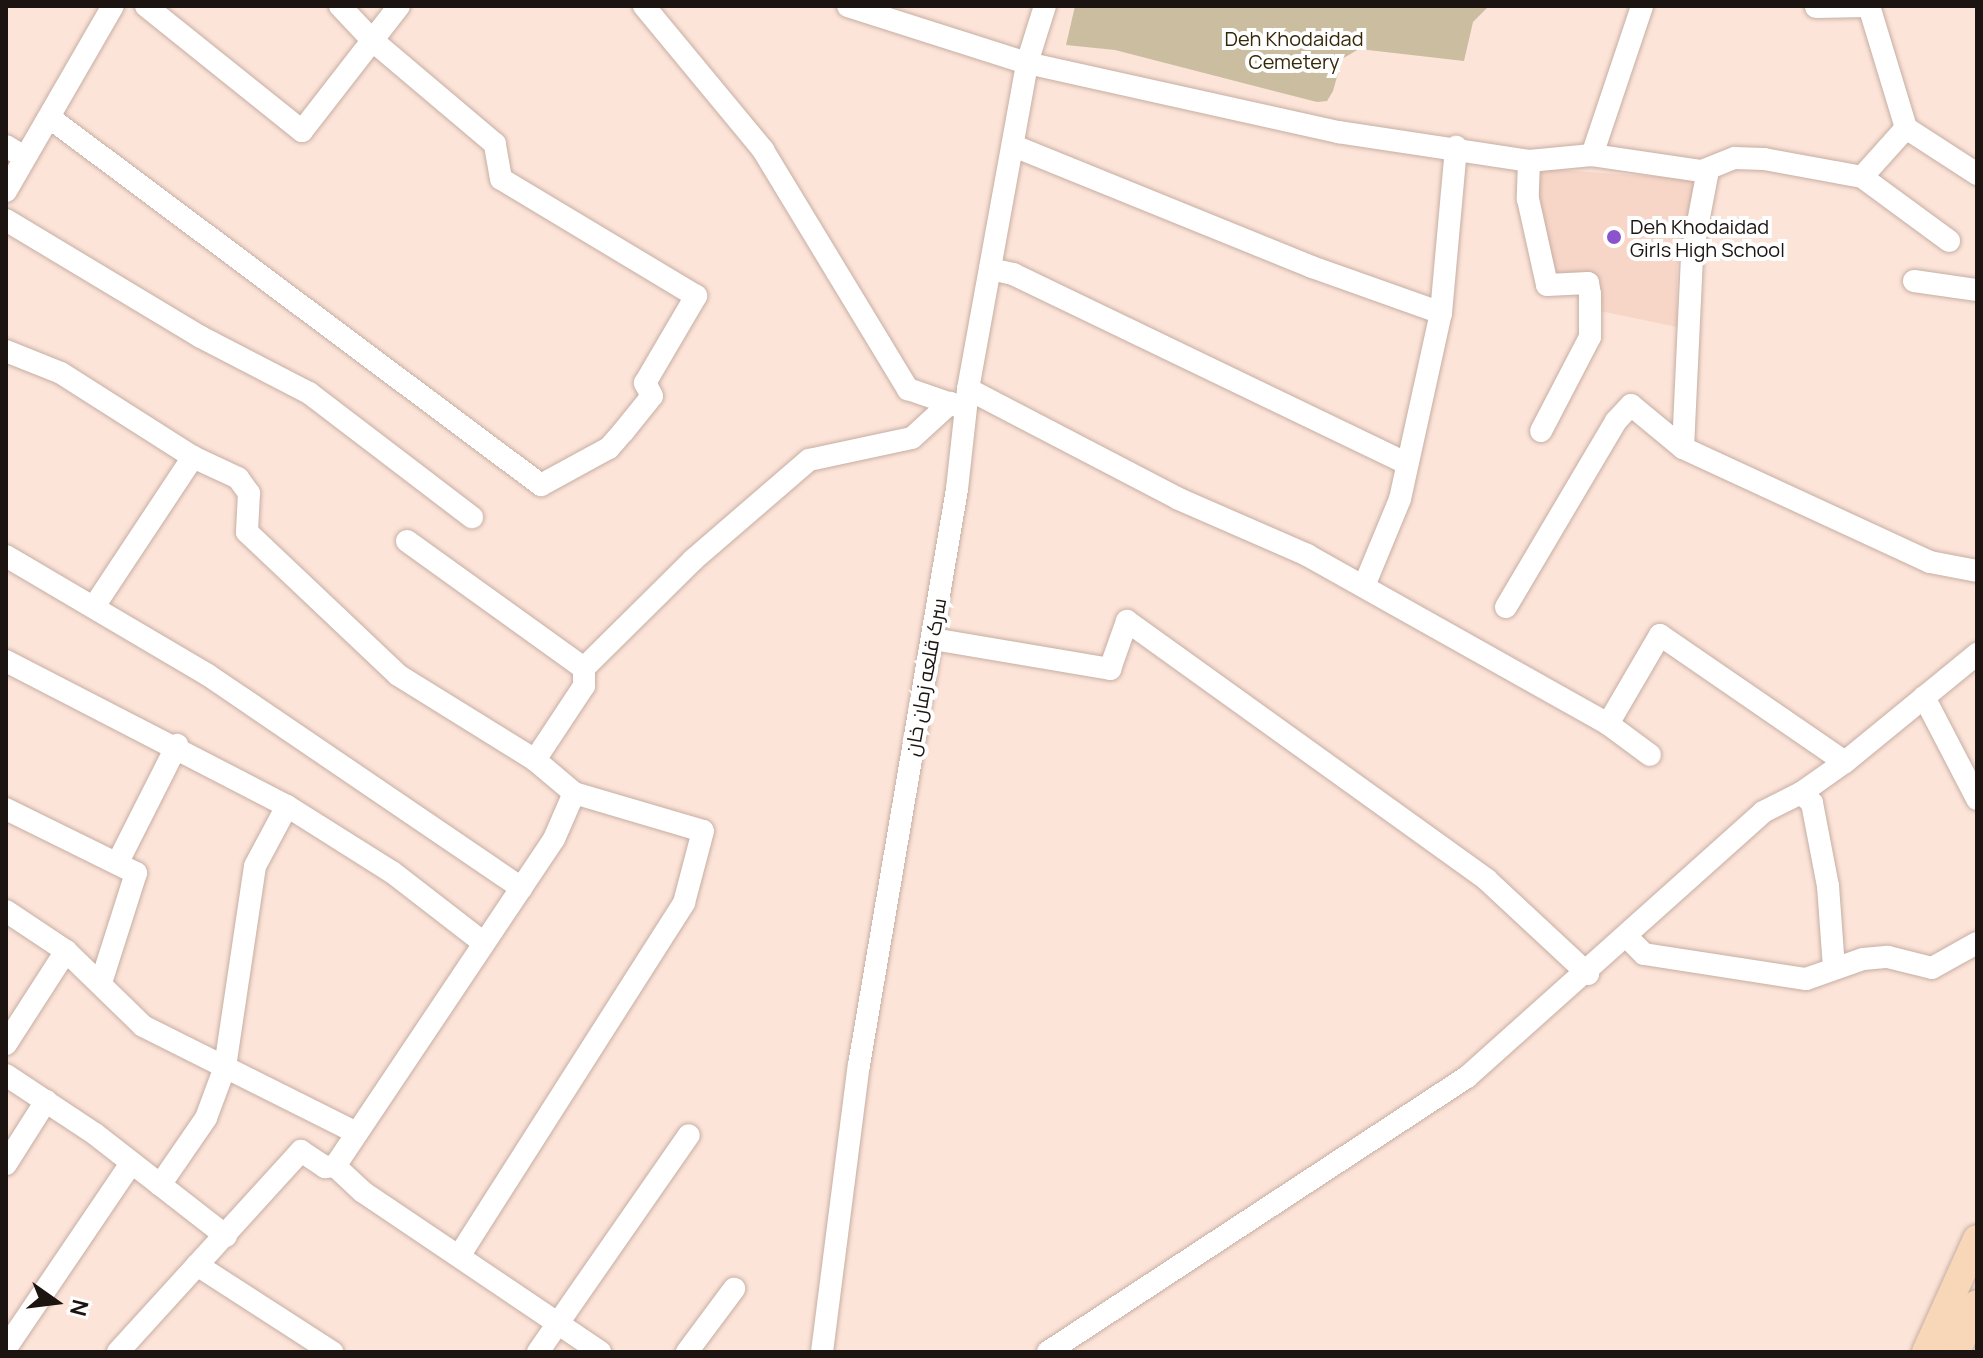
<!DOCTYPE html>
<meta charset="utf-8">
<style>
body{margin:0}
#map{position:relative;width:1983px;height:1358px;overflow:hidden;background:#fde4d9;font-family:Manrope,Cairo,sans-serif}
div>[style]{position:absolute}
.built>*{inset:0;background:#f7d6c8}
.green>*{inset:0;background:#cabda0}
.roads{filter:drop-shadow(0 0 2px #c6aea3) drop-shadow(0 0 2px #c6aea3)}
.minor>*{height:22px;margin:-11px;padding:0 11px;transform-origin:11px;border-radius:11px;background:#fff}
.major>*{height:28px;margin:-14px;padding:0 14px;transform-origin:14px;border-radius:14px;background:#f7d7b7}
.dots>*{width:22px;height:22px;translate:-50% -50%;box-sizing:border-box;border:4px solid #fff;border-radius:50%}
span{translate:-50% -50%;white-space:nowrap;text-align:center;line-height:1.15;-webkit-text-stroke:8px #fff;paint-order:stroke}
.park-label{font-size:20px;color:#352809}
.poi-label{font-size:20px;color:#1c1410}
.left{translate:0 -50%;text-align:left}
.street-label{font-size:20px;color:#1c1410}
.frame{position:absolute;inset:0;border:8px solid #1c1410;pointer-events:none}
.north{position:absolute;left:16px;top:1262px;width:80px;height:80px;-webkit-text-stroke:6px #fff;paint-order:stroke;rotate:104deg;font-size:22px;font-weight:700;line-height:32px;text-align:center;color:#1c1410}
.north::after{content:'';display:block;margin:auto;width:28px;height:36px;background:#1c1410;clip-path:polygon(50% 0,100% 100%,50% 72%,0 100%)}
</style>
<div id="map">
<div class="built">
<i style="clip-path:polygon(1531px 168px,1690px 179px,1694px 185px,1677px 266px,1677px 327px,1600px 311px,1589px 280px,1551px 279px)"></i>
</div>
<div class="green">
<i style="clip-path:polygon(1075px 6px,1489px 6px,1473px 22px,1464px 61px,1359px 49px,1342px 59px,1333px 91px,1327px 101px,1317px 102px,1115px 50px,1066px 45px)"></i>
</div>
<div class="roads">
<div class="minor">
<i style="left:146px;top:6px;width:200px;rotate:38.7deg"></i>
<i style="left:302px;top:131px;width:158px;rotate:-52.2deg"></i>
<i style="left:644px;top:6px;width:187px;rotate:50.4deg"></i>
<i style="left:763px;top:150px;width:280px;rotate:58.8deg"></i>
<i style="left:908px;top:389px;width:55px;rotate:19.1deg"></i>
<i style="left:848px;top:6px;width:188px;rotate:17.7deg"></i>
<i style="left:1027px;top:63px;width:319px;rotate:12.5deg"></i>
<i style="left:1338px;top:132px;width:193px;rotate:8.6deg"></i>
<i style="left:1529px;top:161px;width:63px;rotate:-5.4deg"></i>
<i style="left:1592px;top:155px;width:111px;rotate:8.3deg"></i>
<i style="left:1702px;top:171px;width:35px;rotate:-22deg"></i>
<i style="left:1735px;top:158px;width:29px;rotate:2deg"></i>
<i style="left:1764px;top:159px;width:100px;rotate:10.4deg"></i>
<i style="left:1862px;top:177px;width:66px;rotate:-48.1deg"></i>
<i style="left:1869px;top:6px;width:127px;rotate:73.1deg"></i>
<i style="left:1906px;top:128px;width:85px;rotate:32.9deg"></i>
<i style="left:1816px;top:7px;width:53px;rotate:-1.1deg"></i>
<i style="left:50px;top:118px;width:613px;rotate:36.78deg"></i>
<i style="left:541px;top:485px;width:77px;rotate:-28.6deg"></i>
<i style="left:609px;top:448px;width:21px;rotate:-49deg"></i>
<i style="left:623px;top:432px;width:46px;rotate:-51.1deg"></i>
<i style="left:652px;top:396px;width:15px;rotate:-118deg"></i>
<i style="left:645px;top:383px;width:101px;rotate:-59.6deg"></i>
<i style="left:696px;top:296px;width:227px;rotate:-149deg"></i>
<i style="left:501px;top:179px;width:36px;rotate:-100deg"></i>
<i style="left:495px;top:144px;width:160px;rotate:-139.8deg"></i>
<i style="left:373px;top:41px;width:48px;rotate:-133.3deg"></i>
<i style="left:6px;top:146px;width:21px;rotate:31deg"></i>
<i style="left:1014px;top:146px;width:322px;rotate:22.1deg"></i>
<i style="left:1312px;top:267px;width:137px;rotate:19.6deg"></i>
<i style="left:1592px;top:155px;width:157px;rotate:-71.4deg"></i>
<i style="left:1529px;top:161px;width:38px;rotate:92deg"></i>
<i style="left:1528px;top:199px;width:88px;rotate:77.5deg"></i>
<i style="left:1547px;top:285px;width:41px;rotate:-2.8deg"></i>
<i style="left:1588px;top:283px;width:11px;rotate:80deg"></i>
<i style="left:1590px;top:294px;width:43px;rotate:90deg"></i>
<i style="left:1590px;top:337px;width:106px;rotate:117.5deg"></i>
<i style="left:1862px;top:177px;width:108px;rotate:36.3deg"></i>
<i style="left:6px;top:191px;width:214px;rotate:-60deg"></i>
<i style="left:6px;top:220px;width:227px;rotate:31deg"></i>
<i style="left:201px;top:337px;width:122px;rotate:27.4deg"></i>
<i style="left:309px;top:393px;width:205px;rotate:37.3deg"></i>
<i style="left:990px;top:269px;width:24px;rotate:12deg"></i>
<i style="left:1013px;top:274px;width:435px;rotate:25.7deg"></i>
<i style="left:1914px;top:281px;width:64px;rotate:8.1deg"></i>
<i style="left:6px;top:351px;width:59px;rotate:21.8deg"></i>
<i style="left:61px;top:373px;width:156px;rotate:32.5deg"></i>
<i style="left:193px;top:457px;width:50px;rotate:25deg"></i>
<i style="left:238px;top:478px;width:19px;rotate:54deg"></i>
<i style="left:249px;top:493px;width:39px;rotate:93deg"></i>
<i style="left:247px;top:532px;width:208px;rotate:43.4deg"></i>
<i style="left:398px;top:675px;width:161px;rotate:31.8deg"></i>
<i style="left:535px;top:760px;width:51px;rotate:40.2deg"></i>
<i style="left:574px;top:793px;width:134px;rotate:16.4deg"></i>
<i style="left:703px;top:831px;width:74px;rotate:104.8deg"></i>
<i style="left:684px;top:903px;width:415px;rotate:122.5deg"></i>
<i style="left:968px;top:389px;width:238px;rotate:27.5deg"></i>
<i style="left:1179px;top:499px;width:140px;rotate:23.6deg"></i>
<i style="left:1307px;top:555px;width:345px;rotate:29.3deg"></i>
<i style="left:1608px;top:724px;width:52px;rotate:36.4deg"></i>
<i style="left:1683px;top:448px;width:194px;rotate:-87.3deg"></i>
<i style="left:1692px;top:254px;width:80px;rotate:-79.2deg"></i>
<i style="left:1707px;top:175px;width:6px;rotate:-141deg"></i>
<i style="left:407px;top:541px;width:218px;rotate:35.7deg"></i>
<i style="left:6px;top:556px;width:234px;rotate:30.5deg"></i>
<i style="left:208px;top:675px;width:379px;rotate:34.2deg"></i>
<i style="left:1364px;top:586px;width:94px;rotate:-67.5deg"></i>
<i style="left:1400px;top:499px;width:190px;rotate:-77.6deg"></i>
<i style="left:1441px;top:313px;width:167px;rotate:-84.8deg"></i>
<i style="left:95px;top:605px;width:178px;rotate:-56.5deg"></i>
<i style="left:1506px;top:607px;width:216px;rotate:-59.4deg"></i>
<i style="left:1616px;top:421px;width:22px;rotate:-47deg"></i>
<i style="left:1631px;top:405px;width:67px;rotate:39.6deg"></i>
<i style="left:1683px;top:448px;width:272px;rotate:24.8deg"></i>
<i style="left:1930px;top:562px;width:48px;rotate:10.8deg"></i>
<i style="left:933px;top:639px;width:180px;rotate:9.6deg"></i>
<i style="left:1110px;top:669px;width:51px;rotate:-70.5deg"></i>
<i style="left:1127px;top:621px;width:443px;rotate:35.7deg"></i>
<i style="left:1487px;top:880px;width:138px;rotate:42.9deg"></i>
<i style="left:6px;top:661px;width:316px;rotate:27.3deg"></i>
<i style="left:287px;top:806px;width:124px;rotate:32.2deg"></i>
<i style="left:392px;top:872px;width:116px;rotate:37.7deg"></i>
<i style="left:1924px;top:697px;width:115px;rotate:62.5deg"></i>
<i style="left:1608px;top:724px;width:103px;rotate:-59.7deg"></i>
<i style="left:1660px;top:635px;width:224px;rotate:34.5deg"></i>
<i style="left:535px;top:760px;width:89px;rotate:-56.5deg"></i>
<i style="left:584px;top:686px;width:18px;rotate:-90deg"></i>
<i style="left:584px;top:668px;width:153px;rotate:-44.7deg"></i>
<i style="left:693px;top:560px;width:153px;rotate:-40.8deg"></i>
<i style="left:809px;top:460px;width:105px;rotate:-12.1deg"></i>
<i style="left:912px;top:438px;width:52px;rotate:-42.6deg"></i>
<i style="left:574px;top:793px;width:50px;rotate:113.5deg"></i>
<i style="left:554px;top:839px;width:394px;rotate:123.8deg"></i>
<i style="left:335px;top:1166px;width:38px;rotate:43deg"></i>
<i style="left:363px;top:1192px;width:286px;rotate:34deg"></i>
<i style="left:1801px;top:793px;width:15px;rotate:42deg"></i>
<i style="left:1812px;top:803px;width:85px;rotate:79.1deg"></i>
<i style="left:1828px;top:886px;width:81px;rotate:85.8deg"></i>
<i style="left:6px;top:809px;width:145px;rotate:26.2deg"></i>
<i style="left:136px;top:873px;width:115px;rotate:107.7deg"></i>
<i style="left:119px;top:860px;width:129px;rotate:-63.2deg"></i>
<i style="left:6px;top:911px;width:72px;rotate:33.7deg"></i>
<i style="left:66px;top:951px;width:107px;rotate:44.2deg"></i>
<i style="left:143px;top:1026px;width:239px;rotate:26.6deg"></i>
<i style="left:1626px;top:936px;width:25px;rotate:45deg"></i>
<i style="left:1644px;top:954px;width:164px;rotate:8.8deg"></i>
<i style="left:1806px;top:979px;width:60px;rotate:-19.3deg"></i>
<i style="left:1863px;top:959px;width:25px;rotate:-5deg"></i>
<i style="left:1888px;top:957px;width:45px;rotate:14deg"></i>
<i style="left:1932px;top:968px;width:51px;rotate:-29.1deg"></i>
<i style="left:6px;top:1044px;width:111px;rotate:-57.2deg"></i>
<i style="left:6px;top:1075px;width:107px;rotate:33.5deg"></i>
<i style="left:95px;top:1134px;width:166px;rotate:37.9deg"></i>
<i style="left:6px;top:1164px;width:75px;rotate:-57.6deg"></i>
<i style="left:160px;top:1185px;width:81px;rotate:-55.5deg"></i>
<i style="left:206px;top:1118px;width:54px;rotate:-69.6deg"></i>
<i style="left:225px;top:1067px;width:203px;rotate:-81.5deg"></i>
<i style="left:255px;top:866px;width:68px;rotate:-61.9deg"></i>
<i style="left:197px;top:1265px;width:161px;rotate:32.8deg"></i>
<i style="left:6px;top:1348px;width:221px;rotate:-55.9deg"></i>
<i style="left:118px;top:1352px;width:272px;rotate:-47.7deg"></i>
<i style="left:301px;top:1151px;width:29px;rotate:34deg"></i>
<i style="left:325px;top:1167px;width:10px;rotate:-6deg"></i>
<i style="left:538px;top:1352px;width:264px;rotate:-55.2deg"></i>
<i style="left:687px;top:1352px;width:79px;rotate:-53.3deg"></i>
<i style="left:822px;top:1352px;width:289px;rotate:-82.7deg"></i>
<i style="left:859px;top:1065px;width:584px;rotate:-80.34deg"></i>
<i style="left:957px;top:489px;width:101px;rotate:-83.7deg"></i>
<i style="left:968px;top:389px;width:331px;rotate:-79.7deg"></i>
<i style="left:1027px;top:63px;width:60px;rotate:-72.5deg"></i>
<i style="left:1048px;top:1352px;width:501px;rotate:-33.28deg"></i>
<i style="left:1467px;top:1077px;width:397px;rotate:-41.8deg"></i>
<i style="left:1763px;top:812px;width:42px;rotate:-26.6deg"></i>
<i style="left:1801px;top:793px;width:54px;rotate:-35.2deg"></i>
<i style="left:1845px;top:762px;width:171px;rotate:-39.3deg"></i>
</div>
<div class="major">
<i style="left:1926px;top:1352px;width:124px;rotate:-65.7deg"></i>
<i style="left:1956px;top:1352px;width:52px;rotate:-66.4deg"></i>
</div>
</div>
<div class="dots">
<i style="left:1614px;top:237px;background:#8b54cc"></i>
</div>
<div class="park-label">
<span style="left:1294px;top:50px">Deh Khodaidad<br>Cemetery</span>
</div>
<div class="poi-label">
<span class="left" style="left:1630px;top:238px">Deh Khodaidad<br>Girls High School</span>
</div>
<div class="street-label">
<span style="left:925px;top:677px;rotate:-80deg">سرک قلعه زمان خان</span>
</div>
<div class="frame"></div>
<div class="north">N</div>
</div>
